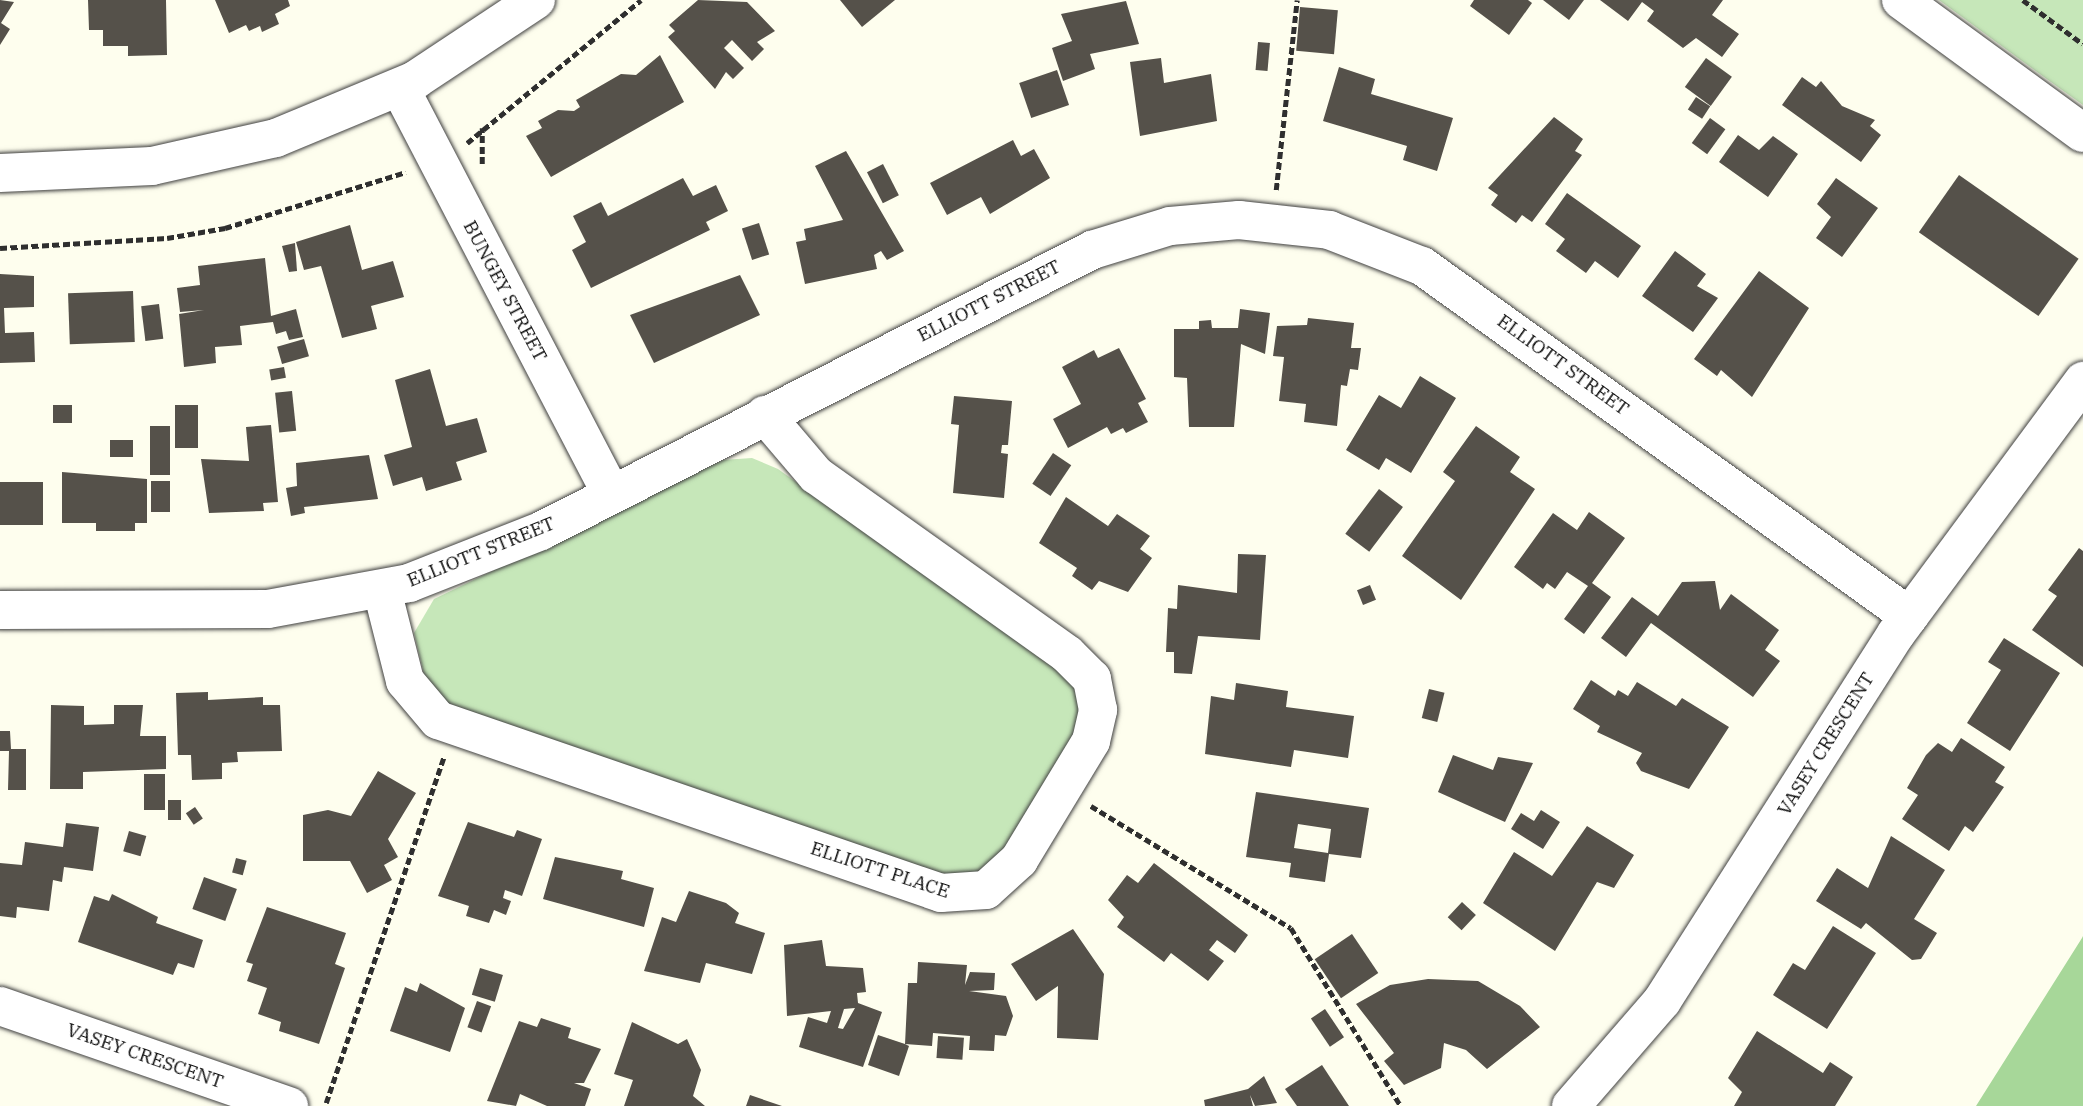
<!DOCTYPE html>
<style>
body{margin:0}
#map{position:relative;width:2083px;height:1106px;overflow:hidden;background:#fefeee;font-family:"IBM Plex Serif",serif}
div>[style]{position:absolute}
.green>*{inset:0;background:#c6e7b9}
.forest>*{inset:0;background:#a7d799}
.building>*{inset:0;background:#55514a;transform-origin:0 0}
.path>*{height:4.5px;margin-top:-2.25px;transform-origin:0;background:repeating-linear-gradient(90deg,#2f2f2f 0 7px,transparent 0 10.5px)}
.roads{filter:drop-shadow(0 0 2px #404040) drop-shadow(0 0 2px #404040)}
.minor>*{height:38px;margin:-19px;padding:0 19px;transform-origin:19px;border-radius:19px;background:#fff}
.tertiary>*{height:38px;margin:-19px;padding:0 19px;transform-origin:19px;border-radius:19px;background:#fff}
span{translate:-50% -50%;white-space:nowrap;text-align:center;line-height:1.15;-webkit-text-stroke:7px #fff;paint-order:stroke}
.street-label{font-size:19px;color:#0d0d0d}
</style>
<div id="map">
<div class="green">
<i style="clip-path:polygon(1939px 0,2083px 0,2083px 105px,2044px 77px)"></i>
<i style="clip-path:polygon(752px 458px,778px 469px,1072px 680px,1082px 721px,999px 863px,962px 880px,451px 710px,429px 695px,414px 633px,434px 599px,723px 460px)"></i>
</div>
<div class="forest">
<i style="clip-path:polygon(2083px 936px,2083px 1106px,1976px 1106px,2082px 938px)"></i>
</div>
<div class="building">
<i style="clip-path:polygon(0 0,14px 2px,1px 23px,10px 29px,0 45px)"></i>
<i style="clip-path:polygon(88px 0,166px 0,167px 55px,128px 56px,128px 46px,103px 46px,103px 30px,89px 30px)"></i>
<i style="clip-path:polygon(215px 0,288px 0,290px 6px,275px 14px,279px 24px,262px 32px,260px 26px,249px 31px,246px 25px,229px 33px)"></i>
<i style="clip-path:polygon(698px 0,747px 2px,775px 31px,757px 42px,764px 49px,752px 61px,732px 40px,724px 48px,744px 68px,733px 79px,726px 72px,715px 89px,668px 37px,675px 31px,669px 25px)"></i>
<i style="clip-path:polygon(840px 0,895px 0,862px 27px)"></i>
<i style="clip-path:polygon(1474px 0,1528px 0,1532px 3px,1509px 35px,1470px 6px)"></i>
<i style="clip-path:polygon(1543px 0,1584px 0,1569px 20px)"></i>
<i style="clip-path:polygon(1600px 0,1723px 0,1712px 15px,1739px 34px,1722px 57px,1696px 38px,1683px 48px,1647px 21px,1654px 11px,1642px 2px,1628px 21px)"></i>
<i style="clip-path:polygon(1126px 1px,1139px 44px,1090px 54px,1095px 69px,1063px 81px,1052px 48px,1072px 41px,1061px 14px)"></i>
<i style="left:1300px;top:7px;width:38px;height:44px;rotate:5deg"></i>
<i style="left:1258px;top:42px;width:12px;height:28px;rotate:5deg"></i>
<i style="clip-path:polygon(660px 55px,684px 102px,551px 177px,526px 136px,542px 128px,538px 121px,558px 110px,574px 111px,580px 107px,576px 100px,621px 74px,636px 75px)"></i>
<i style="clip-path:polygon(1161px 58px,1164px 83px,1211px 74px,1217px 121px,1140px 136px,1130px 62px)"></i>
<i style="left:1706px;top:58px;width:32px;height:36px;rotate:36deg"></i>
<i style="clip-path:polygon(1339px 67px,1375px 79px,1371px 94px,1453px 118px,1437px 171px,1403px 160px,1407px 146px,1323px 121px)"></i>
<i style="left:1057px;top:70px;width:37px;height:40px;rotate:71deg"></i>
<i style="clip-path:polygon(1802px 77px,1816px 87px,1821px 81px,1842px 106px,1875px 120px,1870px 126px,1881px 135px,1861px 162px,1782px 105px)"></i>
<i style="left:1696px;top:97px;width:17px;height:15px;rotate:33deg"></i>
<i style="clip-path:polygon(1554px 117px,1583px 139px,1575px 151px,1582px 155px,1532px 222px,1522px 215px,1516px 223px,1491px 205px,1498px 195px,1488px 188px)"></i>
<i style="left:1710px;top:118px;width:19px;height:31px;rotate:36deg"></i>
<i style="clip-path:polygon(1738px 135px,1759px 150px,1773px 136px,1798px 154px,1768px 197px,1719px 162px)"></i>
<i style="clip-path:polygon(1013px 140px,1021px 156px,1034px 149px,1050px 178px,990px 214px,981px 197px,947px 215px,930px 183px)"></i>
<i style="clip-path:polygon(846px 151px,904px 251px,887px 260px,881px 251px,874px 255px,877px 269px,805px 284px,796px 242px,806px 240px,804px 229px,843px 220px,815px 166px)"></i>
<i style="left:883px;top:164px;width:35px;height:18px;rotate:63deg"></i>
<i style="left:1959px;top:175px;width:146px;height:70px;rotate:35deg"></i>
<i style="clip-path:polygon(683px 178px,693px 196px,716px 185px,728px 211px,706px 222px,710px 230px,591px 288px,572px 250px,586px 242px,573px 216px,601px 202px,608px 216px)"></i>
<i style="clip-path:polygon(1836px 178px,1878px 208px,1842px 257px,1816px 238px,1831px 217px,1817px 204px)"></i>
<i style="clip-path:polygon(1567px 193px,1641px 246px,1618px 278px,1595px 261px,1586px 273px,1556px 251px,1565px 239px,1545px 224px)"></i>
<i style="left:759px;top:223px;width:33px;height:18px;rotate:72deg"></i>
<i style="clip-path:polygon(350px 225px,362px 270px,393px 261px,404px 297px,371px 306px,377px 329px,342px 338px,321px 266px,304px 270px,296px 242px)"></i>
<i style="clip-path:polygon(295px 243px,297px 271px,289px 272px,282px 246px)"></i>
<i style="clip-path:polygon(1675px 251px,1706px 274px,1697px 286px,1718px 298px,1693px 332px,1642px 296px)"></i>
<i style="clip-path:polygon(265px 258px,271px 316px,296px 309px,303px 337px,289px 340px,286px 331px,276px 334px,273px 322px,240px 326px,242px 345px,215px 347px,216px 363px,184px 367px,179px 314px,204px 310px,180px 312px,177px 288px,200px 285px,198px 266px)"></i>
<i style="clip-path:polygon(1759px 271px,1809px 308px,1752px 397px,1721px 370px,1717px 376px,1694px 359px)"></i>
<i style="clip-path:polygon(0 274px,34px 276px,34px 307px,4px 308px,5px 333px,34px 332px,35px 362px,0 363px)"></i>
<i style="clip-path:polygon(740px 275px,760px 315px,654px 363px,630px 315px)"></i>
<i style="left:133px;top:291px;width:51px;height:65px;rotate:88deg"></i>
<i style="left:159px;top:304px;width:35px;height:18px;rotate:83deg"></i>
<i style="clip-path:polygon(1240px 309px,1270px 313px,1265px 354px,1241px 344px,1234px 427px,1189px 427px,1187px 378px,1174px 377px,1174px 329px,1199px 329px,1199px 321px,1211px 320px,1212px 328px,1238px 328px)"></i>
<i style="clip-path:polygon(1308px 318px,1354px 323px,1351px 348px,1361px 348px,1358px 370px,1350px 369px,1347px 386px,1341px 385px,1337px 426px,1304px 422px,1306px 404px,1279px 401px,1284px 357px,1273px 356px,1277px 326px,1307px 325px)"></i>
<i style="left:304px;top:339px;width:18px;height:28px;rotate:74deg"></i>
<i style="clip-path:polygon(1119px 348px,1146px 399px,1138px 403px,1148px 422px,1126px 433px,1123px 428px,1111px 434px,1107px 427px,1068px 448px,1053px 419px,1081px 404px,1062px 367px,1094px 350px,1098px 358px)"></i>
<i style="left:284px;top:367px;width:11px;height:15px;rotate:80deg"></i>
<i style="clip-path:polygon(430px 369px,446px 426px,477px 418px,487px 452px,456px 462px,462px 480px,426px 491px,422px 477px,393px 486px,384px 455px,412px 447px,395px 380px)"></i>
<i style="clip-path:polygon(1420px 376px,1456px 398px,1411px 473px,1386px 458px,1379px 470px,1346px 450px,1379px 395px,1401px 408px)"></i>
<i style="left:292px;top:391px;width:40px;height:17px;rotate:84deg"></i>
<i style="clip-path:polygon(954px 396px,1012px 401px,1008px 445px,1002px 445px,1001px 453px,1008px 454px,1004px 498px,953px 493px,959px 425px,951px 424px)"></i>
<i style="left:53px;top:405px;width:19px;height:18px"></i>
<i style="left:175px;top:405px;width:23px;height:43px"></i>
<i style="clip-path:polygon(271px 425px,278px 502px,263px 503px,264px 511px,209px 513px,201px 459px,249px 461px,246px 427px)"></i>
<i style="left:150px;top:426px;width:20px;height:49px"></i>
<i style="clip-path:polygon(1476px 426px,1520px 457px,1510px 472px,1535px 489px,1461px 600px,1402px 556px,1455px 481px,1443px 472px)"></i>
<i style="left:110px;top:440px;width:23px;height:17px"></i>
<i style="left:1053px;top:453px;width:22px;height:37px;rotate:34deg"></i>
<i style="clip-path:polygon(369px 455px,378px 499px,304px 507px,305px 513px,291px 516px,286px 488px,297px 486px,296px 463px)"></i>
<i style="clip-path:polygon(62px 472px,147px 479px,147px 523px,135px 523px,135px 531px,96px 531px,96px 523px,62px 523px)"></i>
<i style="left:151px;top:481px;width:19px;height:31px"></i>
<i style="left:43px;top:482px;width:43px;height:43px;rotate:90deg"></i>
<i style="left:1379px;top:489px;width:30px;height:56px;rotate:37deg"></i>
<i style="clip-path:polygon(1066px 497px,1108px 526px,1117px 514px,1150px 536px,1140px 549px,1152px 558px,1128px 592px,1099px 581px,1092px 590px,1072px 576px,1077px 568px,1039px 543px)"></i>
<i style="clip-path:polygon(1589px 512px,1625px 538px,1592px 583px,1611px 597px,1584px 634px,1564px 619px,1588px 586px,1567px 572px,1555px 589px,1547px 583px,1543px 589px,1514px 567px,1553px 513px,1577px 530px)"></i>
<i style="clip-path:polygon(2079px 548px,2083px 551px,2083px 667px,2032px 630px,2057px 596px,2048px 590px)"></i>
<i style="clip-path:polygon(1238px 554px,1266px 555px,1260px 640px,1198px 636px,1192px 674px,1174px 673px,1174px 652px,1166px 652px,1168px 608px,1177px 609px,1178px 585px,1237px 593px)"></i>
<i style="clip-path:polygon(1715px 581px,1720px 610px,1731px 594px,1779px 630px,1765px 650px,1780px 661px,1753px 697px,1651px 623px,1626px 657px,1601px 638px,1632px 597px,1658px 616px,1682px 582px)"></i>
<i style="left:1370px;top:585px;width:16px;height:14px;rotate:68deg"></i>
<i style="clip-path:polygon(2004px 638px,2060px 673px,2010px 751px,1967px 723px,2001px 670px,1988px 662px)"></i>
<i style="clip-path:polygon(1591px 680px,1615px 696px,1618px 690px,1628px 696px,1637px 682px,1676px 706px,1682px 698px,1729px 727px,1689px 789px,1641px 771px,1636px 763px,1642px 753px,1597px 732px,1600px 726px,1573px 709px)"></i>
<i style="clip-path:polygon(1236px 683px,1288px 691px,1286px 707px,1354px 716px,1348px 758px,1294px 750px,1291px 767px,1205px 754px,1211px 696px,1234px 700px)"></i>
<i style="left:1429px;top:689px;width:16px;height:30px;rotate:14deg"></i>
<i style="clip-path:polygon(208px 692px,208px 700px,263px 697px,263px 705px,280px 705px,282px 751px,237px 752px,238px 762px,222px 763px,222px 779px,192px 780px,191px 755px,178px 755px,176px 693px)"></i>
<i style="clip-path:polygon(51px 705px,84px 706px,84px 725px,114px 724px,114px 705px,143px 705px,140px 736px,166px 736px,166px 769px,83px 772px,83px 789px,50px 789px)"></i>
<i style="clip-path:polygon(0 731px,10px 731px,11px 749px,26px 749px,26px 790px,8px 790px,9px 751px,0 751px)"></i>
<i style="clip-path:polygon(1961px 738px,2005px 767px,1995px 782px,2004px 787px,1973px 832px,1965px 826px,1949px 851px,1902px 819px,1918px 795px,1907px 788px,1926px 755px,1938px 743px,1952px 752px)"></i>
<i style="clip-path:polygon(1453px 755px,1493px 770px,1498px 757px,1533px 763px,1505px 822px,1438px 792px)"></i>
<i style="clip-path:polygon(378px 771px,416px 793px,388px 839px,398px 857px,384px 865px,392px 880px,367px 893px,350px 861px,303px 861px,303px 815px,328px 810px,351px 816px)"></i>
<i style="left:144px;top:774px;width:21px;height:36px"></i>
<i style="clip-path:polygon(evenodd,1256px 792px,1369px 808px,1361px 858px,1329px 854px,1325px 882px,1289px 877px,1291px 863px,1246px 857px,1256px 792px,1298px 824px,1331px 829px,1328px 853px,1294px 848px,1298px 824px)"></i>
<i style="left:168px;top:800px;width:13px;height:20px"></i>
<i style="left:195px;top:807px;width:14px;height:11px;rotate:56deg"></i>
<i style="clip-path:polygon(1541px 810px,1560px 822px,1543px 849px,1511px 829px,1521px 813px,1534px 821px)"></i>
<i style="clip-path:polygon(468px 822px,514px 837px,517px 830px,542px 839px,522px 896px,505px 890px,503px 898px,511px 901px,506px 915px,494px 910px,489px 923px,466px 916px,469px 906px,438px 896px)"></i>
<i style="clip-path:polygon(66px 823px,99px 827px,93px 871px,64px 867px,62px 882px,53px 880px,49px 911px,17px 907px,16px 918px,0 916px,0 863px,22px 865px,25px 842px,63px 847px)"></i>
<i style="clip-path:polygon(1587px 826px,1634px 855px,1614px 888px,1597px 882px,1555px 951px,1483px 903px,1514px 852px,1552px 876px)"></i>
<i style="left:129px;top:831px;width:18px;height:21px;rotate:16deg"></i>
<i style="clip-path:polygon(1891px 836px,1945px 870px,1914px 919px,1937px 933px,1921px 959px,1912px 960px,1866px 923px,1861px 929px,1816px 901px,1837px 868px,1868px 888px)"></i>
<i style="clip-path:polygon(555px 857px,623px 871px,621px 879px,654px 888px,644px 927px,543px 899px)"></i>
<i style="left:236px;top:858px;width:11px;height:15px;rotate:15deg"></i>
<i style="clip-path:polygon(1154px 863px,1248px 935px,1235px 953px,1217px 940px,1209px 950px,1224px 961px,1208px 981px,1171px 953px,1164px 962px,1117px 927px,1124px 917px,1108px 900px,1127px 875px,1138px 883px)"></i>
<i style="left:204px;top:877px;width:35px;height:34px;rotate:20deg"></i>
<i style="clip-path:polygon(689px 891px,726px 903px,739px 913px,735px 923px,765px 933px,752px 974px,706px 963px,700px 983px,644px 971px,662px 917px,676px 922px)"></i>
<i style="clip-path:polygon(112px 894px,158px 917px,156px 923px,203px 940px,194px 968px,178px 963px,173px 975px,78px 942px,94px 896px,109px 901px)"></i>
<i style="left:1462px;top:902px;width:19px;height:21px;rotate:43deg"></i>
<i style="clip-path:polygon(267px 907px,346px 933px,335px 964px,345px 968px,319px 1044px,279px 1031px,281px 1022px,258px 1014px,267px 988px,247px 981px,253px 964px,246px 962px)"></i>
<i style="clip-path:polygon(1833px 926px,1876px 953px,1827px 1029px,1773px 995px,1793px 963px,1805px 970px)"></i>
<i style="clip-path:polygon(1073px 929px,1104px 974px,1098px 1040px,1057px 1038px,1058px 986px,1036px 1001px,1011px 964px)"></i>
<i style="left:1352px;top:934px;width:47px;height:45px;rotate:56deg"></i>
<i style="clip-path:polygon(evenodd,822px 940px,826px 966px,863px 968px,866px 992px,857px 993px,858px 1003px,882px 1012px,863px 1067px,799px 1047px,808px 1017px,827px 1023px,831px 1011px,787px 1016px,784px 945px,822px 940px,855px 1008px,843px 1029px,838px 1028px,844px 1009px,855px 1008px)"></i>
<i style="clip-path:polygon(918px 962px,967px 965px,965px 985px,970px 972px,995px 973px,994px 990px,969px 991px,1006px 996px,1013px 1016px,1006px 1036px,995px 1035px,994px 1051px,969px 1050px,970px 1036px,933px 1033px,932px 1046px,905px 1044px,909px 1046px,899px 1076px,868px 1065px,878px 1035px,905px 1044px,908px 983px,917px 983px)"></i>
<i style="left:480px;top:968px;width:24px;height:28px;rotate:17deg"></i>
<i style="clip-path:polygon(1428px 979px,1478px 981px,1520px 1006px,1540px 1027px,1487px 1069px,1466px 1050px,1444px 1043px,1441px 1068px,1404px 1085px,1384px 1061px,1394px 1053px,1356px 1004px,1390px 985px)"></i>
<i style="clip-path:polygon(420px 983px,465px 1008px,450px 1052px,390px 1031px,405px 987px,417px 992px)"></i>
<i style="left:477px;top:1001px;width:15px;height:28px;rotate:20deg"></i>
<i style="left:1325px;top:1009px;width:34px;height:17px;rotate:56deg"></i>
<i style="clip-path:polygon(541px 1018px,571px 1028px,568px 1038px,601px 1049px,584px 1083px,574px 1083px,591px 1089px,585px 1106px,547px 1106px,520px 1094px,516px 1106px,487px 1101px,519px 1021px,537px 1027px)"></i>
<i style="clip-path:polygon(632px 1022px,678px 1044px,687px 1039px,701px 1070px,693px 1096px,705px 1106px,624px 1106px,633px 1080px,614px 1074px)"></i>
<i style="clip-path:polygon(1757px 1031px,1823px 1073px,1830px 1062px,1853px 1077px,1835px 1106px,1734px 1106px,1742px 1092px,1728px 1078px)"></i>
<i style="left:938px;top:1036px;width:26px;height:22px;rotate:4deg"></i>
<i style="clip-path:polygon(1322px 1065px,1349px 1106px,1297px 1106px,1285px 1089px)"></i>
<i style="clip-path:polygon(1264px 1076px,1277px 1103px,1255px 1106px,1250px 1095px,1253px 1106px,1205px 1106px,1204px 1100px,1248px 1089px)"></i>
<i style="clip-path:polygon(750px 1095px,782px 1106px,746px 1106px)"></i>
</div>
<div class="path">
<i style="left:2023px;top:0;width:74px;rotate:36.3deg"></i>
<i style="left:467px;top:143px;width:225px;rotate:-39.4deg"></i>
<i style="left:482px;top:164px;width:36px;rotate:-90deg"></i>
<i style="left:1276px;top:190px;width:191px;rotate:-83.7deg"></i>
<i style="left:0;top:248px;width:167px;rotate:-3.4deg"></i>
<i style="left:167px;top:238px;width:59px;rotate:-9.8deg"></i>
<i style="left:225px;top:228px;width:189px;rotate:-17.2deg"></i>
<i style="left:1091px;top:806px;width:234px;rotate:31.4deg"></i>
<i style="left:1291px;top:928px;width:209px;rotate:58.3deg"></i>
<i style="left:326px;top:1103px;width:366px;rotate:-71.2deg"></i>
</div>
<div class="roads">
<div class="minor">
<i style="left:1901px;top:0;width:225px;rotate:36.2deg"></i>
<i style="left:400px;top:88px;width:458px;rotate:62.5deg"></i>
<i style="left:382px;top:590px;width:94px;rotate:75.8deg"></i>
<i style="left:405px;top:681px;width:51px;rotate:49.8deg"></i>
<i style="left:438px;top:720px;width:532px;rotate:18.98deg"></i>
<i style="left:941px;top:893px;width:45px;rotate:-3.8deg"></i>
<i style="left:986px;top:890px;width:45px;rotate:-42.3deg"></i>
<i style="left:1019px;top:860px;width:139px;rotate:-58.8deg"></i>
<i style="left:1091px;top:741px;width:32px;rotate:-77deg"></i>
<i style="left:1098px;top:710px;width:32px;rotate:-101deg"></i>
<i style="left:1092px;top:679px;width:35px;rotate:-135deg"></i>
<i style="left:1067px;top:654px;width:308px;rotate:-144.5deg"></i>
<i style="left:816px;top:475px;width:79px;rotate:-130.4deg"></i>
<i style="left:0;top:610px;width:268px;rotate:-0.2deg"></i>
<i style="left:268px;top:609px;width:143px;rotate:-10.4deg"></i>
<i style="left:409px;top:583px;width:142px;rotate:-21.5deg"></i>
<i style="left:541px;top:531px;width:619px;rotate:-27.02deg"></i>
<i style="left:1092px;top:250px;width:82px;rotate:-17.1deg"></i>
<i style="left:1170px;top:226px;width:69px;rotate:-5deg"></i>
<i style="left:1239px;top:220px;width:91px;rotate:6.3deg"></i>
<i style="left:1329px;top:230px;width:100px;rotate:21.2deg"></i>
<i style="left:1422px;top:266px;width:600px;rotate:35.7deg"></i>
<i style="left:0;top:1006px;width:306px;rotate:19.1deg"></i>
<i style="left:1571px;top:1106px;width:139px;rotate:-49.1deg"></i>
<i style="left:1662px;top:1001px;width:435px;rotate:-57.5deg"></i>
<i style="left:1896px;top:634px;width:315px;rotate:-53.5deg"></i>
</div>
<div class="tertiary">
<i style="left:0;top:173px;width:152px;rotate:-2.6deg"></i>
<i style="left:152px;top:166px;width:127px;rotate:-12.7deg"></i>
<i style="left:276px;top:138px;width:151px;rotate:-22.6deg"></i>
<i style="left:415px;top:80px;width:145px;rotate:-33.5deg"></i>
</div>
</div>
<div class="street-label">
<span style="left:505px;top:291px;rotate:62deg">BUNGEY STREET</span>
<span style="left:989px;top:301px;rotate:-27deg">ELLIOTT STREET</span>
<span style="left:1563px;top:365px;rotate:36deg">ELLIOTT STREET</span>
<span style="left:481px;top:552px;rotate:-22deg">ELLIOTT STREET</span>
<span style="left:1826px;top:744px;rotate:-58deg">VASEY CRESCENT</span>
<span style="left:880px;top:870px;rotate:18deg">ELLIOTT PLACE</span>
<span style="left:145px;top:1056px;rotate:19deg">VASEY CRESCENT</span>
</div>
</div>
